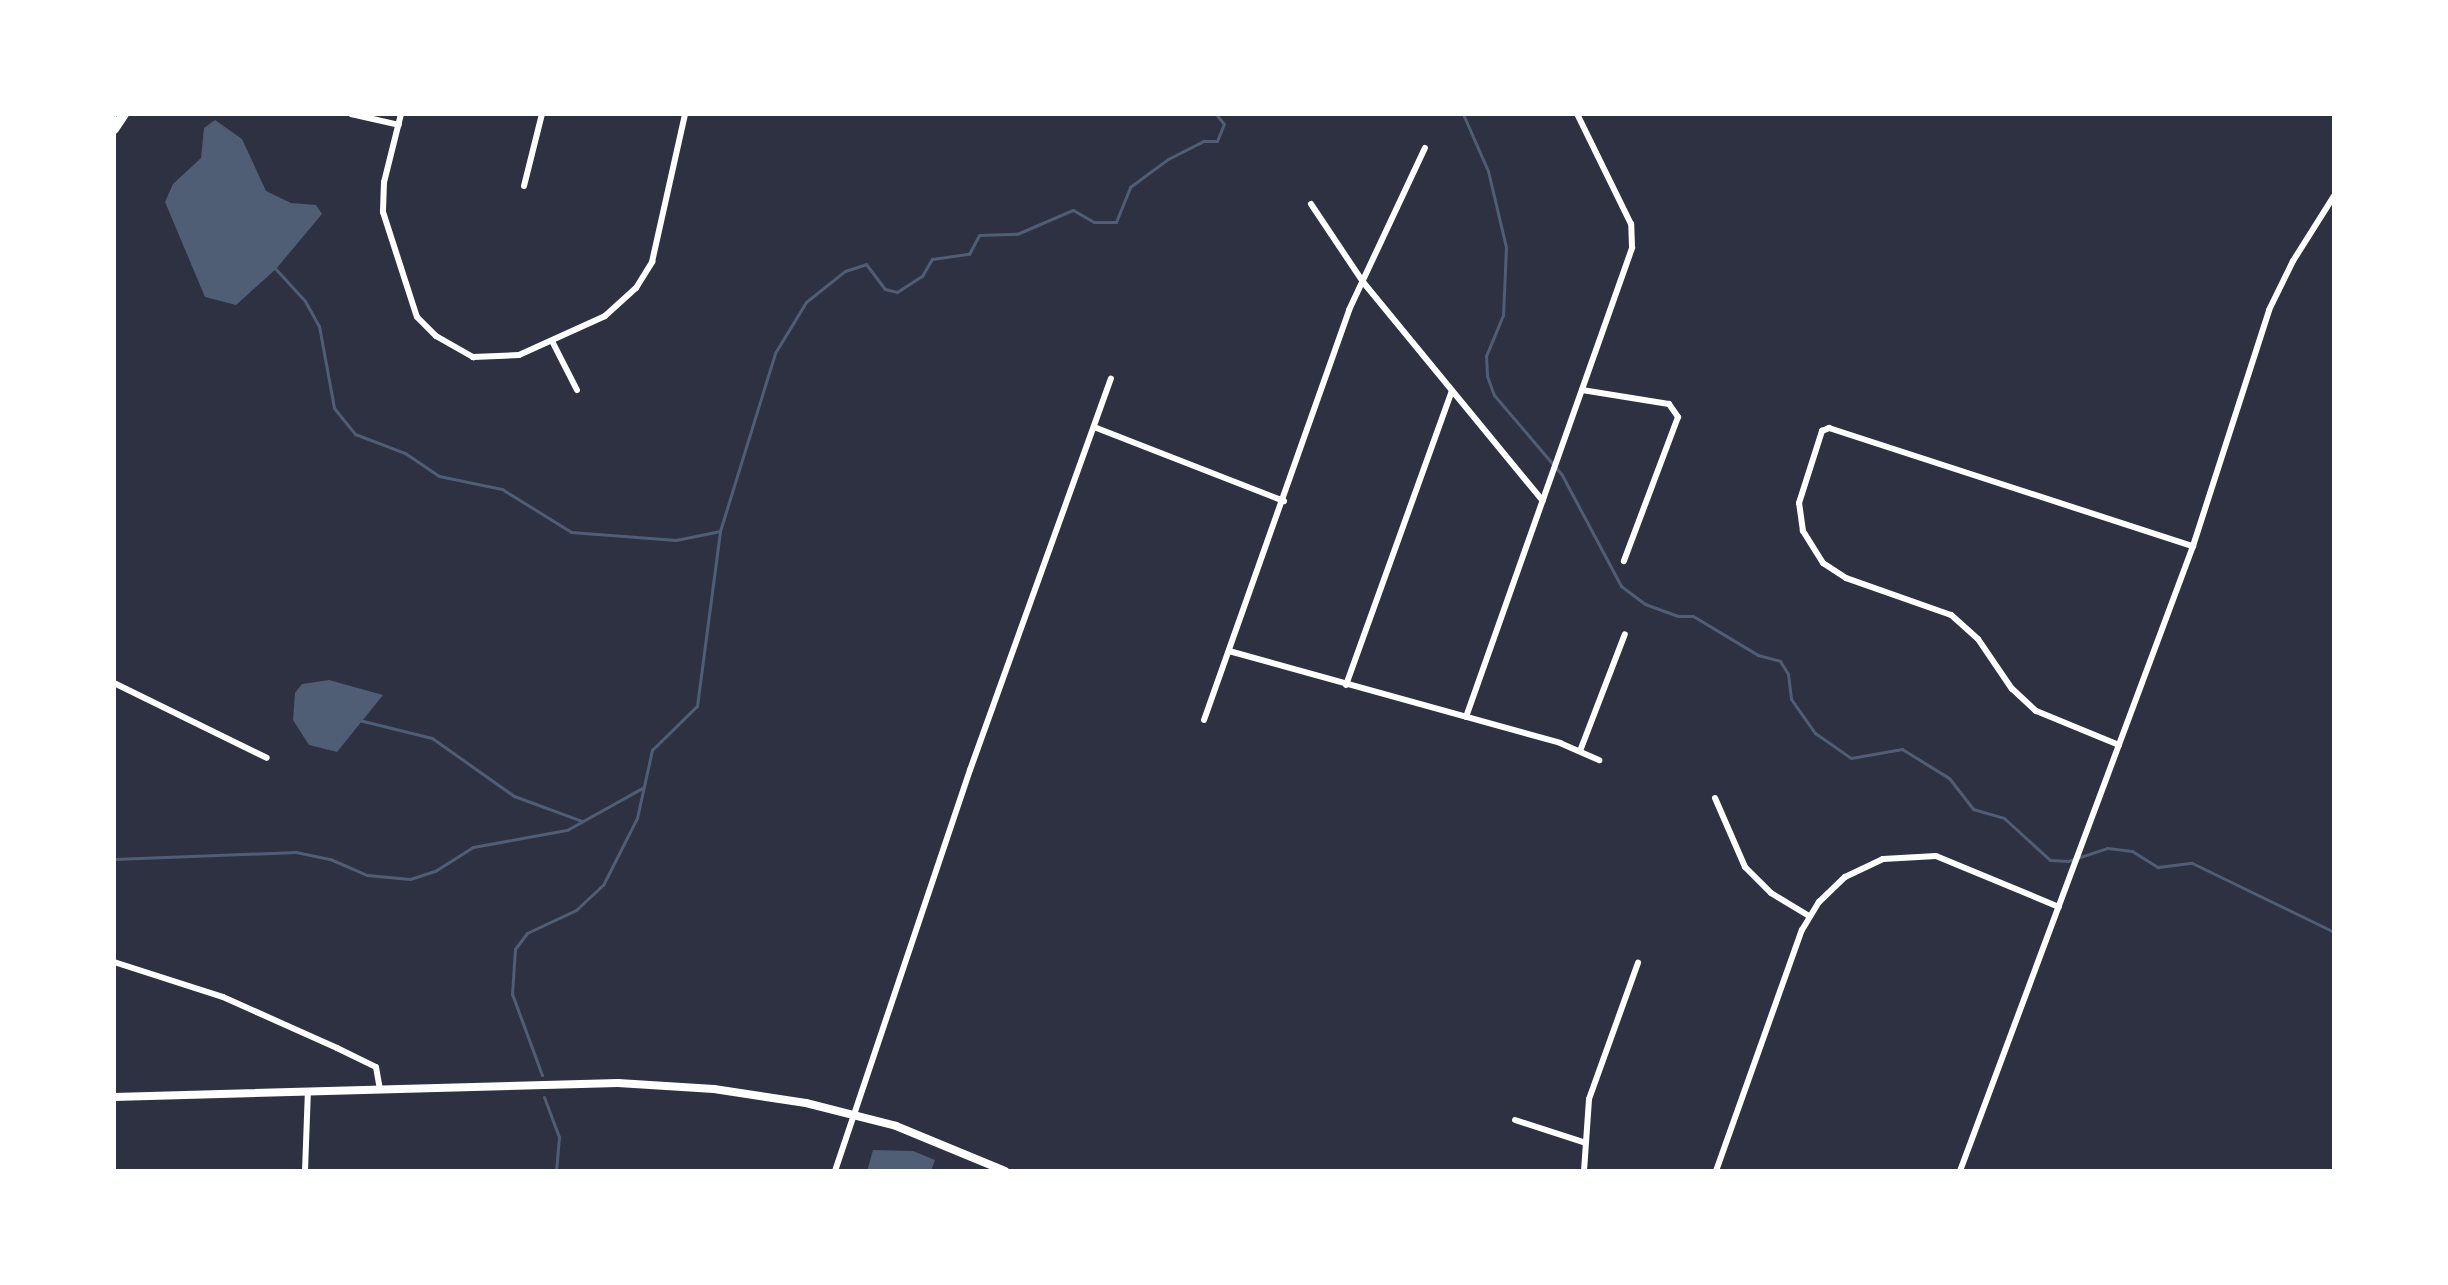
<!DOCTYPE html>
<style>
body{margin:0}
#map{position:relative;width:2448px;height:1285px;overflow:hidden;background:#2d3142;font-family:"Sofia Sans Condensed",sans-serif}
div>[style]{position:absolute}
.water>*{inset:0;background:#4f5d75}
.stream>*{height:3px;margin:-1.5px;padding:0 1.5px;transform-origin:1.5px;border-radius:1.5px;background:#4f5d75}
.service>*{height:3px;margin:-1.5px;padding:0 1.5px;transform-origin:1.5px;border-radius:1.5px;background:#fff}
.minor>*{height:6px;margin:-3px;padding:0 3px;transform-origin:3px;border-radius:3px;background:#fff}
.tertiary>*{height:8px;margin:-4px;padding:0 4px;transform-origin:4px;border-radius:4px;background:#fff}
.trunk>*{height:10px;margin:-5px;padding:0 5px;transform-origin:5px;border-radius:5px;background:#fff}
span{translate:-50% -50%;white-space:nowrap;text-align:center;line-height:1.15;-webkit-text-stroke:7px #fff;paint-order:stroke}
.frame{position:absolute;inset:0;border:116px solid #fff;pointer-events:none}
</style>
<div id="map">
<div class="water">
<i style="clip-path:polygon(215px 120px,242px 139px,266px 191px,291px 203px,316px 205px,322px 214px,276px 269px,236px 305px,205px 297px,165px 202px,173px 184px,201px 158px,204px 128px)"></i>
<i style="clip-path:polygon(329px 680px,383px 695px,337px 752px,309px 745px,293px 720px,295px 693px,302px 684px)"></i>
<i style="clip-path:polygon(873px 1150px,913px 1151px,935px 1160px,931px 1171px,867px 1171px)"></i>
</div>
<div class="stream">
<i style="left:1463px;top:114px;width:62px;rotate:66.3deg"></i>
<i style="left:1488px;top:171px;width:78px;rotate:76.7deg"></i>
<i style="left:1506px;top:247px;width:68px;rotate:92.5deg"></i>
<i style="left:1503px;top:315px;width:44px;rotate:112.5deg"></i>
<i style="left:1486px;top:356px;width:20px;rotate:87deg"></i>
<i style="left:1487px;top:376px;width:20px;rotate:70deg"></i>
<i style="left:1494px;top:395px;width:105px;rotate:49.6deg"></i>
<i style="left:1562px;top:475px;width:126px;rotate:62deg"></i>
<i style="left:1621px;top:586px;width:30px;rotate:37deg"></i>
<i style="left:1645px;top:604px;width:35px;rotate:20deg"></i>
<i style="left:1678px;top:616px;width:15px"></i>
<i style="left:1693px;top:616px;width:76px;rotate:31deg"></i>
<i style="left:1758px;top:655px;width:23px;rotate:15deg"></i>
<i style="left:1780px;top:661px;width:15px;rotate:58deg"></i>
<i style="left:1788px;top:674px;width:25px;rotate:83deg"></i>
<i style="left:1791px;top:699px;width:42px;rotate:54.8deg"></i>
<i style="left:1815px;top:733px;width:44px;rotate:34.8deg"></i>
<i style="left:1851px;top:758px;width:52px;rotate:-10deg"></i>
<i style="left:1902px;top:749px;width:55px;rotate:31.7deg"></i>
<i style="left:1949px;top:778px;width:39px;rotate:52deg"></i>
<i style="left:1973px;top:809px;width:32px;rotate:16deg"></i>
<i style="left:2004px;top:818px;width:62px;rotate:42.4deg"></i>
<i style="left:2050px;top:860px;width:18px;rotate:3deg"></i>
<i style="left:2068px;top:861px;width:41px;rotate:-18.4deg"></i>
<i style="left:2107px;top:848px;width:25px;rotate:7deg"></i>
<i style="left:2132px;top:851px;width:31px;rotate:32deg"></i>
<i style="left:2158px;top:867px;width:34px;rotate:-7deg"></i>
<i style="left:2192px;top:863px;width:158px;rotate:25.9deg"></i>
<i style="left:274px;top:267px;width:46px;rotate:47.6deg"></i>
<i style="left:305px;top:301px;width:29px;rotate:61deg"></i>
<i style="left:319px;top:326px;width:83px;rotate:79.6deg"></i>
<i style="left:334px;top:408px;width:33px;rotate:51deg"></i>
<i style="left:355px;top:434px;width:53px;rotate:20.8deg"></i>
<i style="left:405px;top:453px;width:41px;rotate:34.1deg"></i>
<i style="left:439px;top:476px;width:64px;rotate:11.7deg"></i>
<i style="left:502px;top:489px;width:81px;rotate:31.9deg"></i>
<i style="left:571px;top:532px;width:105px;rotate:4.4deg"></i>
<i style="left:676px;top:540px;width:45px;rotate:-11.6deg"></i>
<i style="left:359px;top:720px;width:75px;rotate:13.9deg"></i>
<i style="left:432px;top:738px;width:100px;rotate:35.3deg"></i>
<i style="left:514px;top:796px;width:72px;rotate:20.2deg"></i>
<i style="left:114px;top:859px;width:182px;rotate:-2.2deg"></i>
<i style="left:296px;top:852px;width:35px;rotate:12deg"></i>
<i style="left:330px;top:859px;width:40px;rotate:23.4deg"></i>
<i style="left:367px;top:875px;width:43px;rotate:5.3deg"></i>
<i style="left:410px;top:879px;width:26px;rotate:-18deg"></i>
<i style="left:435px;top:871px;width:45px;rotate:-32.3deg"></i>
<i style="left:473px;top:847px;width:96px;rotate:-10.3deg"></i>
<i style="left:567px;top:830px;width:88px;rotate:-29.2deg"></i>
<i style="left:542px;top:1075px;width:86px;rotate:-110.3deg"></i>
<i style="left:512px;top:994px;width:45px;rotate:-86.2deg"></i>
<i style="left:515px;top:949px;width:20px;rotate:-53deg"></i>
<i style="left:527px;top:933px;width:54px;rotate:-25.1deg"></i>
<i style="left:576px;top:910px;width:37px;rotate:-43deg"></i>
<i style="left:603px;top:885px;width:75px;rotate:-63.1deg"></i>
<i style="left:637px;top:818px;width:70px;rotate:-77.6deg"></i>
<i style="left:652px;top:750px;width:63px;rotate:-44.4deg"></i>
<i style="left:697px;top:706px;width:177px;rotate:-82.5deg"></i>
<i style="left:720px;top:531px;width:186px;rotate:-72.8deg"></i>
<i style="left:775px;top:353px;width:60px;rotate:-58.7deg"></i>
<i style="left:806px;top:302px;width:50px;rotate:-38.5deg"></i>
<i style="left:845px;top:271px;width:22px;rotate:-18deg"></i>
<i style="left:866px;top:264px;width:31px;rotate:53deg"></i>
<i style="left:885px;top:289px;width:12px;rotate:14deg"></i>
<i style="left:897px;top:292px;width:30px;rotate:-33deg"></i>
<i style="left:922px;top:276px;width:20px;rotate:-60deg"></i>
<i style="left:932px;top:259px;width:37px;rotate:-8deg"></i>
<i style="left:969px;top:254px;width:21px;rotate:-62deg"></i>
<i style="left:979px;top:235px;width:38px;rotate:-2deg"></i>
<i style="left:1017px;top:234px;width:61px;rotate:-23.2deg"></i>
<i style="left:1073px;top:210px;width:24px;rotate:30deg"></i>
<i style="left:1094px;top:222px;width:22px"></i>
<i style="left:1116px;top:222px;width:38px;rotate:-68deg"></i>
<i style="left:1130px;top:187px;width:47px;rotate:-36.4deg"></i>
<i style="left:1168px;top:159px;width:39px;rotate:-27deg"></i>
<i style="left:1203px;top:141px;width:14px"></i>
<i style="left:1217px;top:141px;width:18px;rotate:-68deg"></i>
<i style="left:1224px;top:124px;width:13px;rotate:-129deg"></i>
<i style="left:544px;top:1097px;width:43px;rotate:69.4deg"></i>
<i style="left:559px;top:1137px;width:34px;rotate:95deg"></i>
</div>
<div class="service">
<i style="left:208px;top:1170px;width:4px;rotate:14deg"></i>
</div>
<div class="minor">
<i style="left:351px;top:114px;width:49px;rotate:12.9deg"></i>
<i style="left:401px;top:114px;width:70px;rotate:104deg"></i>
<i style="left:384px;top:182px;width:30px;rotate:92deg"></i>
<i style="left:383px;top:212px;width:110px;rotate:72.1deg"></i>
<i style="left:417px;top:317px;width:27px;rotate:45deg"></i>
<i style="left:436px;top:336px;width:43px;rotate:29.6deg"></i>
<i style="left:473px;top:357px;width:46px;rotate:-2.5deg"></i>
<i style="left:519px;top:355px;width:94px;rotate:-24.4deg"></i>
<i style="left:605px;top:316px;width:42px;rotate:-42.1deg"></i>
<i style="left:636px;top:288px;width:31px;rotate:-58deg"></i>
<i style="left:652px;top:262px;width:152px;rotate:-77.4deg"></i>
<i style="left:524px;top:186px;width:74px;rotate:-76deg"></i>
<i style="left:1311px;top:204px;width:94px;rotate:56.3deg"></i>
<i style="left:1363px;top:282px;width:283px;rotate:50.6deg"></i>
<i style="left:552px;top:341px;width:55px;rotate:63deg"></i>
<i style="left:1582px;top:390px;width:88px;rotate:9.1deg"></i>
<i style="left:1669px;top:404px;width:16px;rotate:55deg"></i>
<i style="left:1678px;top:417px;width:154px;rotate:110.6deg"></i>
<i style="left:1094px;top:427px;width:204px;rotate:21.3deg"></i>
<i style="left:1229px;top:651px;width:344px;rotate:15.5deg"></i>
<i style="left:1560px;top:743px;width:43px;rotate:23.6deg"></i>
<i style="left:114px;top:683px;width:170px;rotate:26.1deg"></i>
<i style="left:1346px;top:685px;width:313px;rotate:-70.2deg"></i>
<i style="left:1466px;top:717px;width:498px;rotate:-70.5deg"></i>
<i style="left:1632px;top:247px;width:23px;rotate:-92deg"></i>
<i style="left:1631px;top:224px;width:123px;rotate:-116.1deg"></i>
<i style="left:1204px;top:720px;width:435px;rotate:-70.5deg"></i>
<i style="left:1349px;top:310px;width:179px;rotate:-64.9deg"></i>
<i style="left:2119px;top:745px;width:90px;rotate:-157.7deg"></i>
<i style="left:2036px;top:711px;width:33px;rotate:-137deg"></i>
<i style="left:2012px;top:689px;width:60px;rotate:-124.2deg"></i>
<i style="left:1978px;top:639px;width:36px;rotate:-138deg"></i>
<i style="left:1951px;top:615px;width:111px;rotate:-160.6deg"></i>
<i style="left:1846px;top:578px;width:27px;rotate:-147deg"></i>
<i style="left:1823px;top:563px;width:38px;rotate:-122deg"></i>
<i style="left:1803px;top:531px;width:28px;rotate:-98deg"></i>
<i style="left:1799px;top:503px;width:76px;rotate:-72.3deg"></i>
<i style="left:1822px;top:431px;width:8px;rotate:-23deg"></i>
<i style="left:1829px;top:428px;width:383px;rotate:18deg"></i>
<i style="left:1580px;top:751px;width:125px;rotate:-69deg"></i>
<i style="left:1715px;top:798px;width:75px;rotate:66.5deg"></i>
<i style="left:1745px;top:867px;width:37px;rotate:45deg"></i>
<i style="left:1771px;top:893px;width:44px;rotate:31.2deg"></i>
<i style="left:114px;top:962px;width:114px;rotate:17.8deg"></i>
<i style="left:223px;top:997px;width:125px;rotate:24.1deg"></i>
<i style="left:337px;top:1048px;width:43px;rotate:26deg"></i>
<i style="left:376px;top:1067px;width:23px;rotate:80deg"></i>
<i style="left:1515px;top:1120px;width:71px;rotate:17.9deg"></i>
<i style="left:305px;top:1171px;width:80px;rotate:-87.9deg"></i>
<i style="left:835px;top:1171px;width:423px;rotate:-71.4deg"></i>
<i style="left:970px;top:770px;width:416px;rotate:-70.2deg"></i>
<i style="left:1584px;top:1171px;width:72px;rotate:-86deg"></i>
<i style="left:1589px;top:1099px;width:145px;rotate:-70.2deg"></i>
<i style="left:1716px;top:1171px;width:256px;rotate:-70.4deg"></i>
<i style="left:1802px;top:930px;width:33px;rotate:-59deg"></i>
<i style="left:1819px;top:902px;width:36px;rotate:-44deg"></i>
<i style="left:1845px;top:877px;width:42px;rotate:-25.3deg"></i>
<i style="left:1883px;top:859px;width:53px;rotate:-3.2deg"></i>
<i style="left:1936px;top:856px;width:133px;rotate:22.5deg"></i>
<i style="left:1960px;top:1171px;width:667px;rotate:-69.55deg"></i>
<i style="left:2193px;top:546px;width:248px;rotate:-72.1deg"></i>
<i style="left:2269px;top:310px;width:55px;rotate:-63.9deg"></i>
<i style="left:2293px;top:261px;width:77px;rotate:-57.8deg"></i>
</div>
<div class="tertiary">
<i style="left:114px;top:1097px;width:504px;rotate:-1.59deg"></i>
<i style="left:618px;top:1083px;width:96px;rotate:3.6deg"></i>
<i style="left:714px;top:1089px;width:93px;rotate:8.7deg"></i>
<i style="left:806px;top:1103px;width:93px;rotate:14.3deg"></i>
<i style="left:896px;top:1126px;width:118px;rotate:22.4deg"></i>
</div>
<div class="trunk">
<i style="left:114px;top:129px;width:18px;rotate:-56deg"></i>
</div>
<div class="frame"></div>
</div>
